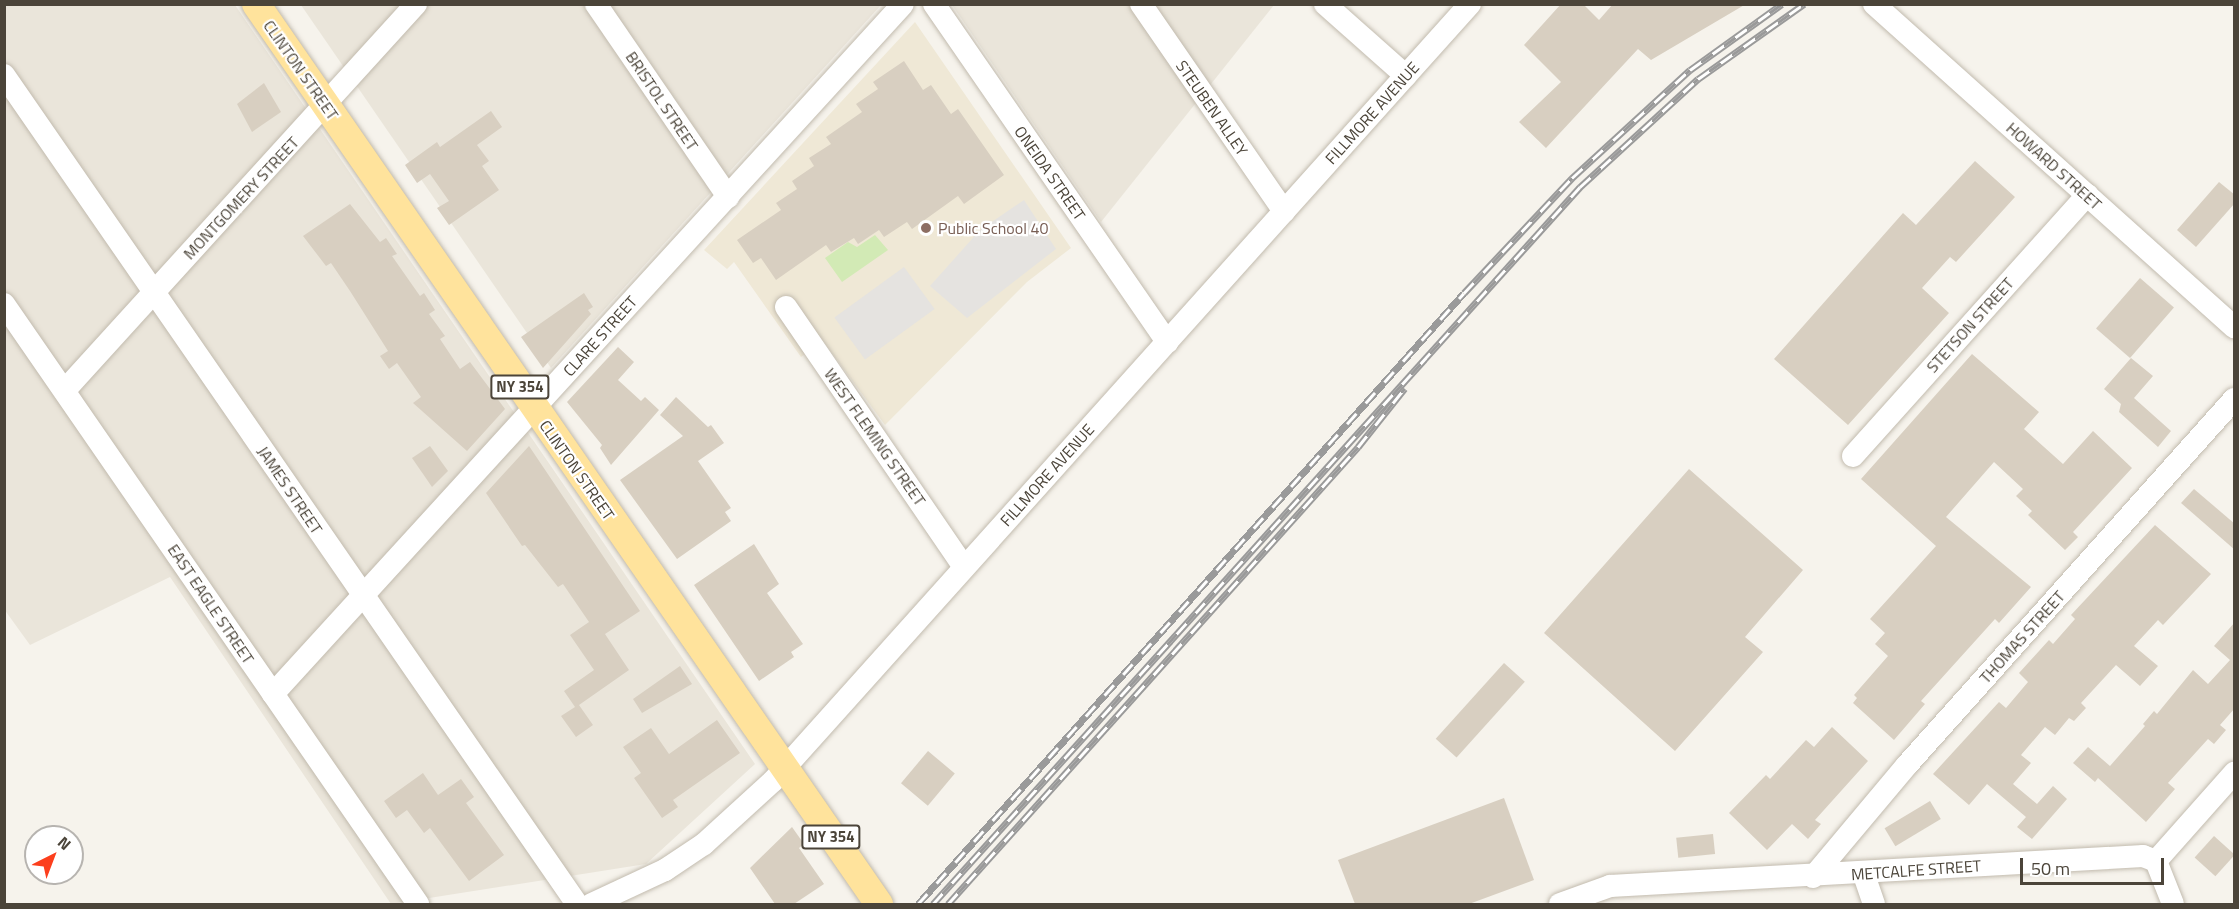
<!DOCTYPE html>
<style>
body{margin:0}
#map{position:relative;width:2239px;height:909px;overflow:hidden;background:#f6f3ec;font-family:"Titillium Web",sans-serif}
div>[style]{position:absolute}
.residential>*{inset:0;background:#eae5da}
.education>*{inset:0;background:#efe8d6}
.green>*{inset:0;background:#d2eab5}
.parking>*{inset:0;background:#e5e3e0;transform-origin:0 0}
.building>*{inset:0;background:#d8cfc1;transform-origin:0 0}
.roads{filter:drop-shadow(0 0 2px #c2bbae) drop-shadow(0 0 2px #c2bbae)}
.minor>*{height:22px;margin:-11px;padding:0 11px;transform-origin:11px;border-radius:11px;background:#fff}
.major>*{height:28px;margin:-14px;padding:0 14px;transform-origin:14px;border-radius:14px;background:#ffe39c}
.rail>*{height:7px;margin-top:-3.5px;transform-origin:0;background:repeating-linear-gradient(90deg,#fff 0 14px,#9a9a9a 0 28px);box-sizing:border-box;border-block:2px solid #9a9a9a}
.dots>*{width:16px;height:16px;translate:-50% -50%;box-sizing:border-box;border:3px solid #fff;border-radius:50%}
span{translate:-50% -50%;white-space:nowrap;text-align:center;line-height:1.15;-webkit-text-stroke:4.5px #fff;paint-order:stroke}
.shield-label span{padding:2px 4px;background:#fff;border:2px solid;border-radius:4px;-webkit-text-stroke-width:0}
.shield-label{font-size:15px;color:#4b4439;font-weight:700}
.street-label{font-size:16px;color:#4b4439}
.education-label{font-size:16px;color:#785e54}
.left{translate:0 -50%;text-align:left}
.frame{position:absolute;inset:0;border:6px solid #4b4439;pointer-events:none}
.north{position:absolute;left:24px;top:825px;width:60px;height:60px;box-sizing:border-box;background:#fff;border:2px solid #b7b4b0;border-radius:50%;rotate:42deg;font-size:16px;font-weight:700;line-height:24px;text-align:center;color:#4b4439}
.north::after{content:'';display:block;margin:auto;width:21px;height:27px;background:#fc3f1d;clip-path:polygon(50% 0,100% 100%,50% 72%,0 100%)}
.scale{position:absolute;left:2020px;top:858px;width:144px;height:27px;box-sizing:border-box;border:3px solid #4b4439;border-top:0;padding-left:8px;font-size:18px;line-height:21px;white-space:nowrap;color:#4b4439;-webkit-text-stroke:4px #fff;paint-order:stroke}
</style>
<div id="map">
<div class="residential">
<i style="clip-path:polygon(4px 5px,235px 5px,755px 764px,646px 864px,391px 904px,170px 577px,30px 645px,4px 609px)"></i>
<i style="clip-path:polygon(301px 5px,881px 5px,551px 368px)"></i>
<i style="clip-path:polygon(952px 5px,1274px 5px,1101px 222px)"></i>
</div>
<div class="education">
<i style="clip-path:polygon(915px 22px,1071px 248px,1027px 282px,885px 425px,823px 341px,801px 357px,734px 262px,727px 269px,704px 250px)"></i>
</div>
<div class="green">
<i style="clip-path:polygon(875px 235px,888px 250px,842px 282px,825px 258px,848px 242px,857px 247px)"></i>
</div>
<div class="parking">
<i style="clip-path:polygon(1024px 200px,1056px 249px,967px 318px,930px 286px,980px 230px)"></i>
<i style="left:904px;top:267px;width:52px;height:86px;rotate:54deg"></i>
</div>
<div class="building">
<i style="clip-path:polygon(1561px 4px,1583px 4px,1599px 20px,1613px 4px,1746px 4px,1651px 60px,1638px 49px,1546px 148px,1519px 122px,1561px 82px,1524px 45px)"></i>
<i style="clip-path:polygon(904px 61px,923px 90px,931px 85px,951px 114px,958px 109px,1004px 175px,964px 204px,958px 196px,912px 229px,907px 222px,884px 237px,879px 230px,858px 244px,854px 238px,831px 252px,826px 245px,776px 280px,761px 258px,753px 263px,737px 240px,781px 210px,776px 203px,797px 189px,792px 181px,814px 166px,809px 158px,831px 144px,826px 137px,862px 112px,856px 104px,878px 89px,873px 82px)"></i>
<i style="clip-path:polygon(264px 83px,281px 112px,252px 132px,237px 104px)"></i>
<i style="clip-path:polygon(491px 111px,502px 127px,477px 145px,489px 161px,482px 166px,499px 190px,449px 225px,437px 208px,449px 201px,430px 174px,417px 183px,405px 165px,437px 142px,440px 147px)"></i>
<i style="clip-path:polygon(1975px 161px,2015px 197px,1956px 262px,1950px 257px,1922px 288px,1949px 313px,1848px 425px,1774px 359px,1903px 213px,1916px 225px)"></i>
<i style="clip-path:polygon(2219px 182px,2235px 195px,2235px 203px,2196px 247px,2177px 230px)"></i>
<i style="clip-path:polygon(350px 204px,380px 242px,386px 238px,397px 254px,392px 256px,420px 296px,424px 293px,435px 310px,429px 314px,445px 336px,440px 339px,460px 369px,470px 362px,505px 409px,467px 451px,413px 403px,421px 397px,397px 363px,389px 369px,380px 356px,388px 351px,350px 291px,331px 263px,326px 266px,303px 236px)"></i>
<i style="left:2140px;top:278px;width:45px;height:67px;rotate:41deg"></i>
<i style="clip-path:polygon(584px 293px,593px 307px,588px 310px,591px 314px,543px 368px,521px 337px)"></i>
<i style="clip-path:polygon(618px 347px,634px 362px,618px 380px,641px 401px,645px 397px,659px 410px,611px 465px,600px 448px,602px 445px,567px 402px)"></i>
<i style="clip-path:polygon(1972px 354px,2039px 412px,2024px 429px,2063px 464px,2093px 431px,2132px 468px,2073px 532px,2078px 537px,2065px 550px,2028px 515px,2032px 511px,2016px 496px,2023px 489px,1994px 462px,1946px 517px,2031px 587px,1999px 623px,1995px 619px,1921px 701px,1925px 704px,1894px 740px,1853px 703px,1857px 698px,1854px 695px,1888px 656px,1875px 644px,1885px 633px,1870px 619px,1936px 546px,1861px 479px)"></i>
<i style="clip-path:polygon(2131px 358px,2153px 376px,2134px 398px,2171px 431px,2158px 447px,2119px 412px,2121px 404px,2104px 389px)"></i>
<i style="clip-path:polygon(676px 397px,708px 427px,711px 425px,724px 443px,698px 461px,731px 508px,725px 512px,731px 521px,677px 559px,620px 480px,683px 436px,660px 415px)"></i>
<i style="clip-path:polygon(430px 446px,448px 471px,432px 487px,412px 458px)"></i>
<i style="clip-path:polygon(529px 446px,640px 611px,605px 634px,629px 670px,579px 705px,593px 725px,576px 737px,561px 716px,575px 707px,564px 691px,594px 670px,570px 635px,589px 622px,563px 584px,558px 587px,525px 545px,522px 546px,486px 493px)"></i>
<i style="clip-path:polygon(1689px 469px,1803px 570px,1745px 637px,1763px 652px,1675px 751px,1544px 633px)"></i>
<i style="clip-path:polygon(2194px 489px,2235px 524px,2235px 550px,2181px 503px)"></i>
<i style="clip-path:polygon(2155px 525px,2211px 574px,2163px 625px,2158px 620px,2134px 646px,2158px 666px,2140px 686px,2116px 665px,2081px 703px,2086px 708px,2074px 721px,2069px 718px,2055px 735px,2045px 727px,2021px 755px,2031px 763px,2013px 784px,2037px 804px,2053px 786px,2067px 799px,2032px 839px,2017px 827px,2026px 817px,1987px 784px,1969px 805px,1933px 774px,1999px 702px,2006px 708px,2028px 682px,2019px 673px,2049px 640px,2053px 644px,2075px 619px,2071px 615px)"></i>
<i style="clip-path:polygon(754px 544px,779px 584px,767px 593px,803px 644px,791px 652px,794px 657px,759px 681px,694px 585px)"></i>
<i style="clip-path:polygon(2235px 622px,2235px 708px,2220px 725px,2226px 730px,2214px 744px,2208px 739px,2168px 783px,2175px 789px,2146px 822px,2098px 778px,2095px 782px,2073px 763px,2088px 747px,2110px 766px,2145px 726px,2143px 724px,2154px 711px,2157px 714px,2193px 670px,2208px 684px,2230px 660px,2214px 646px)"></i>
<i style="left:1504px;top:663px;width:28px;height:102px;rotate:42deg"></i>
<i style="clip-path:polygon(680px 666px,692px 684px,642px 713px,633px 699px)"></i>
<i style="clip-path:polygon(717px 720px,740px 753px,673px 800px,678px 807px,662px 818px,634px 778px,641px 773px,623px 747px,651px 728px,669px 754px)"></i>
<i style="clip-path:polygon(1832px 727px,1868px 761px,1815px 820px,1821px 824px,1808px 839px,1792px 824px,1767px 850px,1729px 813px,1766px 775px,1770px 779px,1806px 740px,1814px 747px)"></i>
<i style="left:928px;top:751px;width:35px;height:42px;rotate:40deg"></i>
<i style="clip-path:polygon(423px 773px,438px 795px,461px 779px,474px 797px,466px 803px,504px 855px,469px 881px,430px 828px,424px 833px,407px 810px,396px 818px,384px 801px)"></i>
<i style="clip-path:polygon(1504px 798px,1534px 880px,1469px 904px,1355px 904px,1338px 860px)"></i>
<i style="left:1930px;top:801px;width:21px;height:53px;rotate:59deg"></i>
<i style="clip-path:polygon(792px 827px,804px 844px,799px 848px,824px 884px,794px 904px,775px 904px,750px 868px)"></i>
<i style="left:1713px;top:834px;width:20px;height:37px;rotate:84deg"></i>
<i style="left:2214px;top:836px;width:28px;height:29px;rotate:42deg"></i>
</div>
<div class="roads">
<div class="minor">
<i style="left:596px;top:4px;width:234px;rotate:55.6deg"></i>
<i style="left:934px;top:4px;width:411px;rotate:55.4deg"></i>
<i style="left:1141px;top:4px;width:252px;rotate:55.4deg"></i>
<i style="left:1325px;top:4px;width:108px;rotate:41.6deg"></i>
<i style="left:1874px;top:4px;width:484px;rotate:41.9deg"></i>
<i style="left:4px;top:75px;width:1008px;rotate:55.35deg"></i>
<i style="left:4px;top:304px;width:729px;rotate:55.39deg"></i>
<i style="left:786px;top:307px;width:315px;rotate:55.6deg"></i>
<i style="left:65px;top:390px;width:522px;rotate:-47.72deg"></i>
<i style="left:1853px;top:456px;width:351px;rotate:-48.1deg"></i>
<i style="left:273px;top:694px;width:934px;rotate:-47.6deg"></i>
<i style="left:2156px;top:861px;width:118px;rotate:-48.4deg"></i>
<i style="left:2156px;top:861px;width:46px;rotate:68.4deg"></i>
<i style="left:1864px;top:875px;width:31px;rotate:71deg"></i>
<i style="left:1813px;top:877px;width:146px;rotate:-50deg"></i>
<i style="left:1907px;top:765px;width:491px;rotate:-48.2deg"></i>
<i style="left:592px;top:904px;width:81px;rotate:-25deg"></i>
<i style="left:665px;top:870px;width:47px;rotate:-33.7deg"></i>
<i style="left:704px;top:844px;width:93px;rotate:-42.4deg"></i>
<i style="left:773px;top:781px;width:1044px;rotate:-48.11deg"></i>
<i style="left:1560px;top:904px;width:53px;rotate:-19.8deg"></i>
<i style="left:1610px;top:886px;width:534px;rotate:-3.22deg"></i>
<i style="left:2143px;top:856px;width:14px;rotate:21deg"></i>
</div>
<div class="major">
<i style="left:256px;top:4px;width:1095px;rotate:55.31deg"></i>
</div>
</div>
<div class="rail">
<i style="left:918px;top:904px;width:819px;rotate:-48.22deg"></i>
<i style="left:1464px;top:293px;width:158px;rotate:-46.8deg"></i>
<i style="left:1572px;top:178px;width:160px;rotate:-42.5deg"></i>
<i style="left:1690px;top:70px;width:113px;rotate:-35.7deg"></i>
<i style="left:933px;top:904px;width:966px;rotate:-47.94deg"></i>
<i style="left:1580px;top:187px;width:160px;rotate:-42.5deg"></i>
<i style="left:1698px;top:79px;width:130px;rotate:-35.3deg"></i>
<i style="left:948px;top:904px;width:614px;rotate:-48.1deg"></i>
<i style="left:1358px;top:447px;width:75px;rotate:-51.5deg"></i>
</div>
<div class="dots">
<i style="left:926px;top:228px;background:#8d6e63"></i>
</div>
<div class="shield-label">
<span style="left:520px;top:387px">NY 354</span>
<span style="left:831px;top:837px">NY 354</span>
</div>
<div class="street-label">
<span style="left:301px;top:70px;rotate:55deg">CLINTON STREET</span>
<span style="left:662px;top:101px;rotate:56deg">BRISTOL STREET</span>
<span style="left:1212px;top:108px;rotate:55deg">STEUBEN ALLEY</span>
<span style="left:1372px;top:113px;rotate:-48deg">FILLMORE AVENUE</span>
<span style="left:2054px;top:166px;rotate:42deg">HOWARD STREET</span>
<span style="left:1050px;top:173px;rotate:55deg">ONEIDA STREET</span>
<span style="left:241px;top:198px;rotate:-47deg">MONTGOMERY STREET</span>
<span style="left:1970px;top:325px;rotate:-48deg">STETSON STREET</span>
<span style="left:600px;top:336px;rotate:-48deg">CLARE STREET</span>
<span style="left:875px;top:437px;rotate:55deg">WEST FLEMING STREET</span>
<span style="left:577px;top:470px;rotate:55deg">CLINTON STREET</span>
<span style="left:1047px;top:475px;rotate:-48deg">FILLMORE AVENUE</span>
<span style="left:290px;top:490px;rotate:56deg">JAMES STREET</span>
<span style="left:211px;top:604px;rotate:56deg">EAST EAGLE STREET</span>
<span style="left:2022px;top:637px;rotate:-48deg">THOMAS STREET</span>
<span style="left:1916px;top:870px;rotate:-4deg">METCALFE STREET</span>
</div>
<div class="education-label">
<span class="left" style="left:938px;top:228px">Public School 40</span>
</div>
<div class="frame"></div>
<div class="north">N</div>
<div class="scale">50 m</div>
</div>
